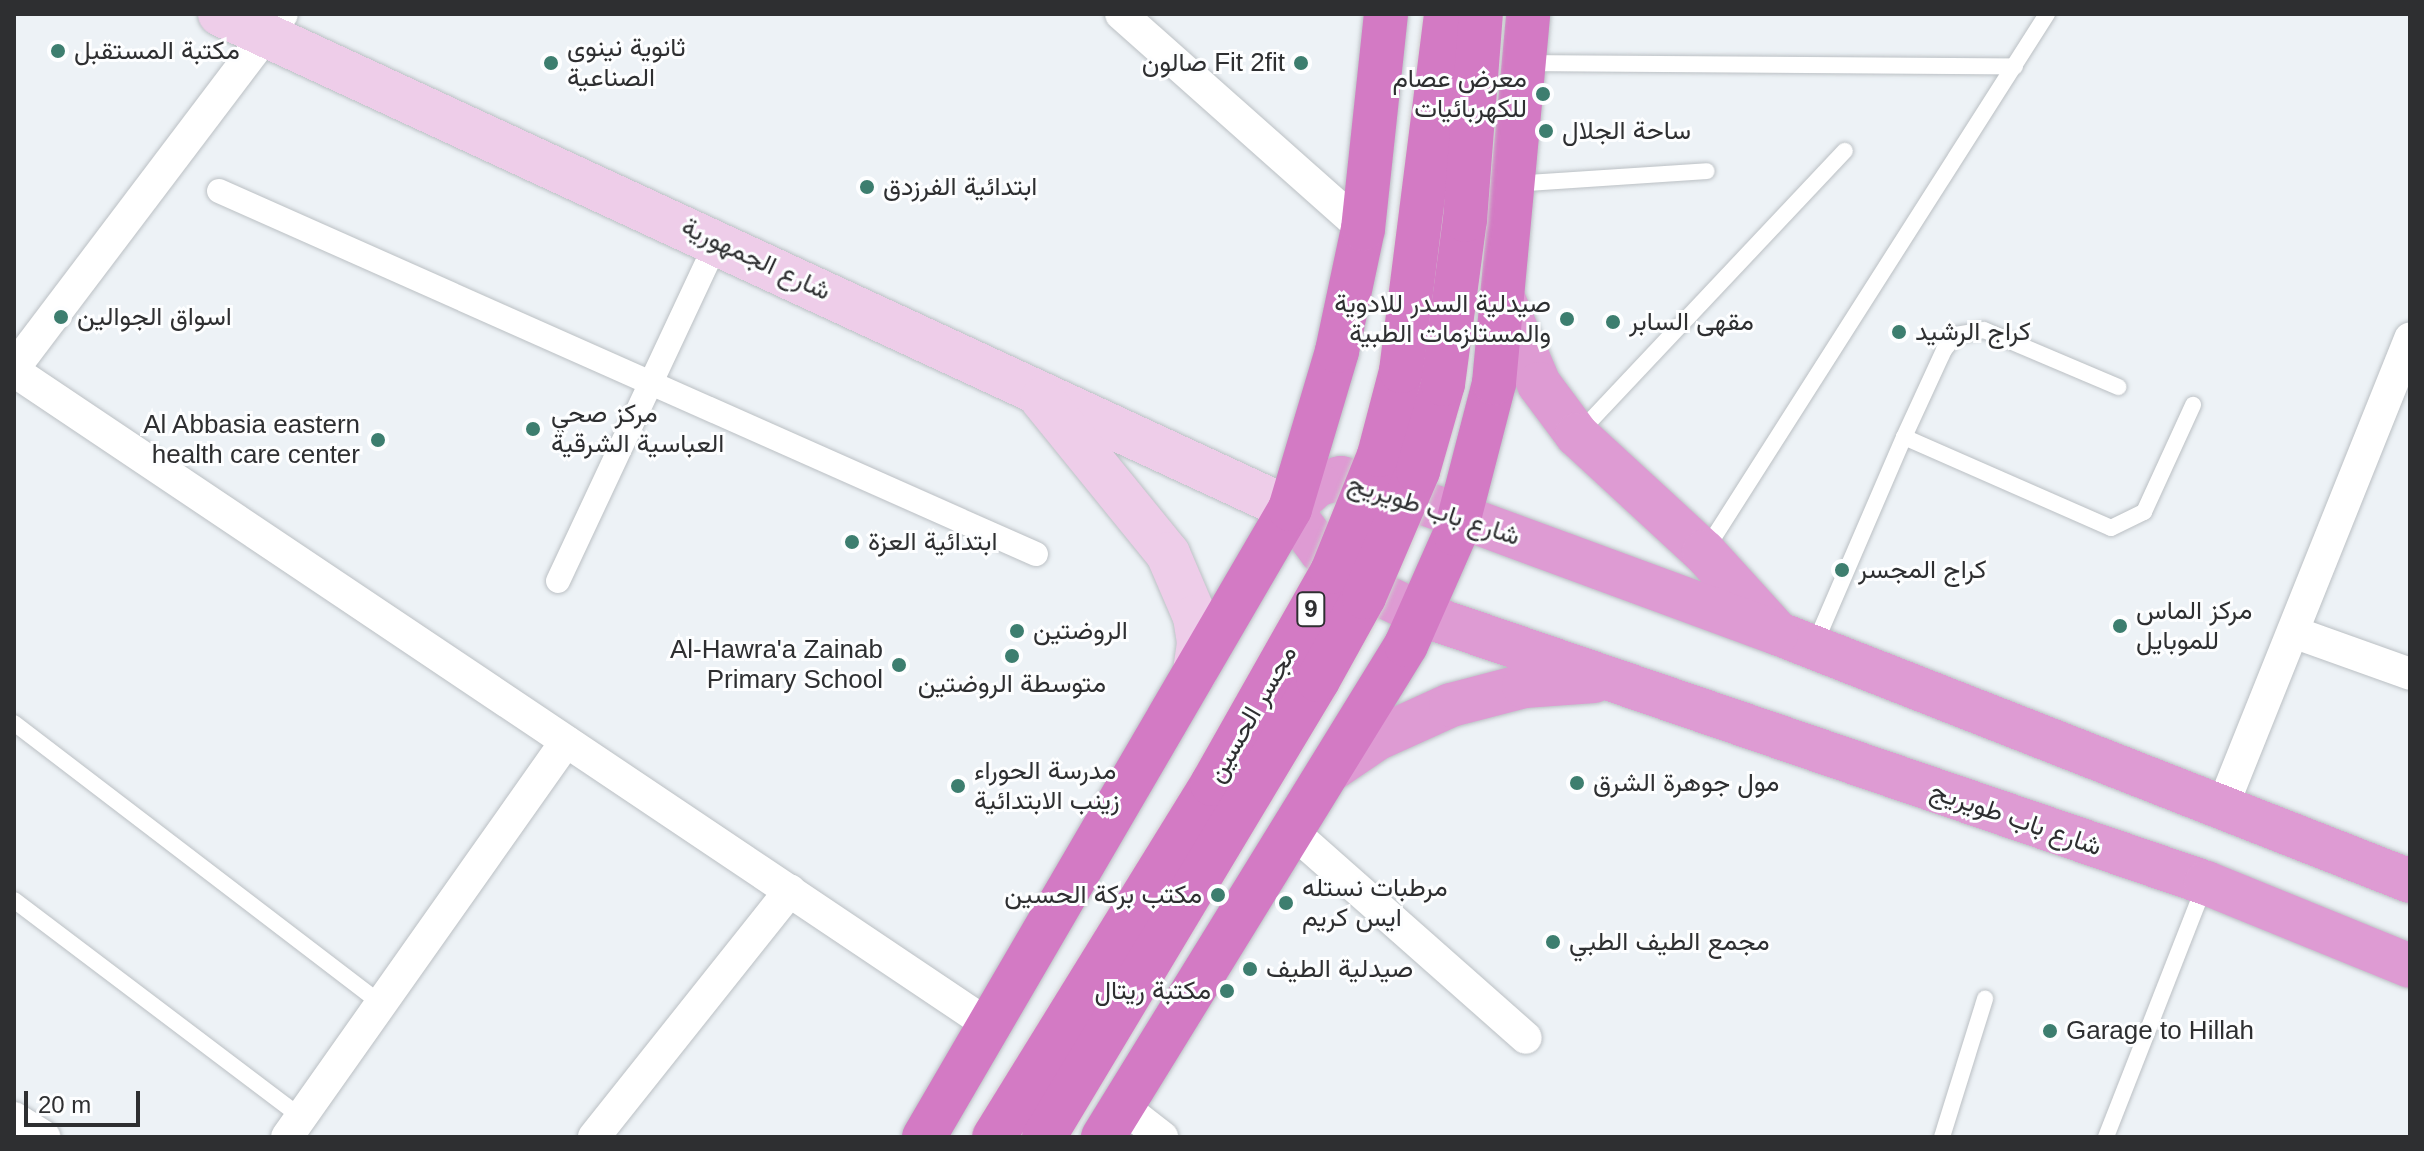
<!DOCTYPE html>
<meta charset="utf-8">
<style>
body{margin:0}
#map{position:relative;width:2424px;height:1151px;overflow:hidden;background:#edf2f6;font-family:Arial,Vazirmatn,sans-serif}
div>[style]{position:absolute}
.roads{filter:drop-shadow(0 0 2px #bbc0c4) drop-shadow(0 0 2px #bbc0c4)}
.service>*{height:16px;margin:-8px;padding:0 8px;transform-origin:8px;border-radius:8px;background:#fff}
.pedestrian>*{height:24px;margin:-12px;padding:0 12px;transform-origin:12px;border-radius:12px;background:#fff}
.minor>*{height:32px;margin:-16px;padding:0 16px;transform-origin:16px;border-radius:16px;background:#fff}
.secondary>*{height:44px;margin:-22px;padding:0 22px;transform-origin:22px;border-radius:22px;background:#eecde9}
.primary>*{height:44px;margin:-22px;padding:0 22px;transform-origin:22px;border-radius:22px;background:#de9bd3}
.trunk>*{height:44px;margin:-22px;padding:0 22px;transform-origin:22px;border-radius:22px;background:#d37ac4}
.bridges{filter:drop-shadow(0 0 2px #cdcdce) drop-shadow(0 0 2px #cdcdce)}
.trunk-bridge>*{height:44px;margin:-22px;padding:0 22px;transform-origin:22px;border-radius:22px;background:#d37ac4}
.dots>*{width:22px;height:22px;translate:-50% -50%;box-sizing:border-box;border:4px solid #fdfeff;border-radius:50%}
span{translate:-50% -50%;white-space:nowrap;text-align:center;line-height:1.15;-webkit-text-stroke:6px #fdfeff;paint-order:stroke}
.shield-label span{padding:2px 6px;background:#fdfeff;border:2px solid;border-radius:6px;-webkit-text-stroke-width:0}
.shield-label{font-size:24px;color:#2e2f31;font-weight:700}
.poi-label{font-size:26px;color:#2e2f31}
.left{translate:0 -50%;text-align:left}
.right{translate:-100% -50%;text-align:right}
.street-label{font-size:26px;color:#2e2f31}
.frame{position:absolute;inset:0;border:16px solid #2e2f31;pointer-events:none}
.scale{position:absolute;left:24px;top:1091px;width:116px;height:36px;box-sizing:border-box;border:4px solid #2e2f31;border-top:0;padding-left:10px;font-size:24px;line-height:28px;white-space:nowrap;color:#2e2f31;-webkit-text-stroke:6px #fdfeff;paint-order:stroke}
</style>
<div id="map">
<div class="roads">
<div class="service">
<i style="left:1525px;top:63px;width:490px;rotate:0.4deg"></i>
<i style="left:1513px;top:184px;width:194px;rotate:-3.8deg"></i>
<i style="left:1578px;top:434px;width:389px;rotate:-46.7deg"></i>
<i style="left:1904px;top:437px;width:226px;rotate:23.7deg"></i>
<i style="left:2111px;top:528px;width:37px;rotate:-26deg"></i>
<i style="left:2144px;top:512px;width:118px;rotate:-65.4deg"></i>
<i style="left:1705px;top:551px;width:637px;rotate:-57.51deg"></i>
<i style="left:1814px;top:646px;width:228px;rotate:-66.7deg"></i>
<i style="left:1904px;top:437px;width:96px;rotate:-65.3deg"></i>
<i style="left:1944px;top:350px;width:19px;rotate:-51deg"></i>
<i style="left:1956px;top:335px;width:28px;rotate:-10deg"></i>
<i style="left:1984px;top:330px;width:146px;rotate:23deg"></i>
<i style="left:14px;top:723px;width:462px;rotate:37.4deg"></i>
<i style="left:14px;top:900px;width:360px;rotate:37.1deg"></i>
<i style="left:1942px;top:1137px;width:145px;rotate:-72.7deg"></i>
<i style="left:2106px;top:1137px;width:272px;rotate:-68.6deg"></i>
</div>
<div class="pedestrian">
<i style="left:219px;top:191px;width:894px;rotate:23.96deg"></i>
<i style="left:558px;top:581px;width:374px;rotate:-64.9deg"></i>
</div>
<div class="minor">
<i style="left:1121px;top:14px;width:324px;rotate:41.6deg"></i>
<i style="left:14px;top:368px;width:444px;rotate:-52.9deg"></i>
<i style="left:14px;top:371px;width:1178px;rotate:33.85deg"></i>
<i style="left:2293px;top:632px;width:124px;rotate:19.7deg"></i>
<i style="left:2221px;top:810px;width:508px;rotate:-68.14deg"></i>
<i style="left:1292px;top:831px;width:312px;rotate:41.5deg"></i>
<i style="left:1122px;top:1106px;width:51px;rotate:37.8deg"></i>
<i style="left:14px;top:1118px;width:36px;rotate:32deg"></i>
<i style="left:287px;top:1137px;width:484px;rotate:-54.8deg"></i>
<i style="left:594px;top:1137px;width:315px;rotate:-51.5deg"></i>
</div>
<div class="secondary">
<i style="left:220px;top:14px;width:1179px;rotate:24.83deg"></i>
<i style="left:1042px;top:399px;width:200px;rotate:50.9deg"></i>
<i style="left:1168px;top:554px;width:69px;rotate:66.8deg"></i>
<i style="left:1195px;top:617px;width:26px;rotate:81deg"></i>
<i style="left:1199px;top:643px;width:30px;rotate:98deg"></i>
</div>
<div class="primary">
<i style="left:1502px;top:296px;width:95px;rotate:67.2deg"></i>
<i style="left:1539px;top:384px;width:64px;rotate:53.3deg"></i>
<i style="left:1577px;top:435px;width:173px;rotate:42.7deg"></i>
<i style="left:1704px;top:552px;width:103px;rotate:47.8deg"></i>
<i style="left:1329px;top:771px;width:57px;rotate:-34.2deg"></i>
<i style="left:1376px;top:739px;width:82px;rotate:-24.4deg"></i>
<i style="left:1451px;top:705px;width:75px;rotate:-14.6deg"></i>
<i style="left:1524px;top:686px;width:70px;rotate:-4.1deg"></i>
<i style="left:2410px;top:881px;width:680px;rotate:-158.61deg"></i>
<i style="left:1777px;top:633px;width:418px;rotate:-159.8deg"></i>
<i style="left:1385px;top:489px;width:45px;rotate:-166deg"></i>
<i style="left:1341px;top:478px;width:24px;rotate:165deg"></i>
<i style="left:1318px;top:484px;width:38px;rotate:138deg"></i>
<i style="left:1290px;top:509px;width:52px;rotate:53.6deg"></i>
<i style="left:1321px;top:551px;width:72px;rotate:36.6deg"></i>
<i style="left:1379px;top:594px;width:49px;rotate:25.5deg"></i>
<i style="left:1423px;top:615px;width:828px;rotate:18.89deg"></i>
<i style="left:2206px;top:883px;width:220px;rotate:22.1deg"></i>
</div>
<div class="trunk">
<i style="left:924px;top:1137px;width:727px;rotate:-59.77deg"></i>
<i style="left:1290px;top:509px;width:165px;rotate:-73.4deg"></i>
<i style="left:1337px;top:351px;width:125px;rotate:-78deg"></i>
<i style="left:1363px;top:229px;width:216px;rotate:-83.9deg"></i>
<i style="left:1103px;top:1137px;width:578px;rotate:-58.37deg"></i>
<i style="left:1406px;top:645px;width:121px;rotate:-66.2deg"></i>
<i style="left:1455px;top:534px;width:156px;rotate:-75.5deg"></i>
<i style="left:1494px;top:383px;width:371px;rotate:-84.7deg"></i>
</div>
</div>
<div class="bridges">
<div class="trunk-bridge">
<i style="left:994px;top:1137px;width:415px;rotate:-58.3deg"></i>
<i style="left:1212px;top:784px;width:244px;rotate:-60.5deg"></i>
<i style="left:1332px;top:572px;width:126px;rotate:-68.1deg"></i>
<i style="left:1379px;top:455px;width:87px;rotate:-75.3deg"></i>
<i style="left:1401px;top:371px;width:360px;rotate:-82.8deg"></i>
<i style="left:1044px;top:1137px;width:533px;rotate:-59.05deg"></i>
<i style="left:1318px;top:680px;width:95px;rotate:-61deg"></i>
<i style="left:1364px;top:597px;width:137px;rotate:-66.8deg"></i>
<i style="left:1418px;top:471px;width:91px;rotate:-74deg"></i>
<i style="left:1443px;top:384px;width:165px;rotate:-82.4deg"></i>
<i style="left:1465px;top:220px;width:207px;rotate:-85.6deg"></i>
</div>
</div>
<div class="dots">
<i style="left:58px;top:51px;background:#3d7e6f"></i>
<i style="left:551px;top:63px;background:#3d7e6f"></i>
<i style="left:1301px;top:63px;background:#3d7e6f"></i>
<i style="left:1543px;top:94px;background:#3d7e6f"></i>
<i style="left:1546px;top:131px;background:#3d7e6f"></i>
<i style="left:867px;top:187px;background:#3d7e6f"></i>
<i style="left:61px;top:317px;background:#3d7e6f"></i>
<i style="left:1567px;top:319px;background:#3d7e6f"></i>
<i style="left:1613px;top:322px;background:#3d7e6f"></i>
<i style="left:1899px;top:332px;background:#3d7e6f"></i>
<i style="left:533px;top:429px;background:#3d7e6f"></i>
<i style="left:378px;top:440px;background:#3d7e6f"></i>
<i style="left:852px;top:542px;background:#3d7e6f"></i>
<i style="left:1842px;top:570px;background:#3d7e6f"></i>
<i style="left:2120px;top:626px;background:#3d7e6f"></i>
<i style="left:1017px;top:631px;background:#3d7e6f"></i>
<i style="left:1012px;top:656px;background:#3d7e6f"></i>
<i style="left:899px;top:665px;background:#3d7e6f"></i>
<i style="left:1577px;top:783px;background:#3d7e6f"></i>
<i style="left:958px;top:786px;background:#3d7e6f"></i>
<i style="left:1218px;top:895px;background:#3d7e6f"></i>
<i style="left:1286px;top:903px;background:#3d7e6f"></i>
<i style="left:1553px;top:942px;background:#3d7e6f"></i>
<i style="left:1250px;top:969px;background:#3d7e6f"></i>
<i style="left:1227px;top:991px;background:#3d7e6f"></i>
<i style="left:2050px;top:1031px;background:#3d7e6f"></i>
</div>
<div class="shield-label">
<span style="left:1311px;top:609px">9</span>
</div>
<div class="poi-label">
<span class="left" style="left:567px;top:63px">ثانوية نينوى<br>الصناعية</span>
<span class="left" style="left:74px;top:51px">مكتبة المستقبل</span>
<span class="right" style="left:1285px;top:63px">صالون Fit 2fit</span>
<span class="right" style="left:1527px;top:94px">معرض عصام<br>للكهربائيات</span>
<span class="left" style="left:1562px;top:131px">ساحة الجلال</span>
<span class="left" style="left:883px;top:187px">ابتدائية الفرزدق</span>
<span class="right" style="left:1551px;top:319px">صيدلية السدر للادوية<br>والمستلزمات الطبية</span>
<span class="left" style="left:77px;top:317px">اسواق الجوالين</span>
<span class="left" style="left:1629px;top:322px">مقهى السابر</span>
<span class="left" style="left:1915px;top:332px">كراج الرشيد</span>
<span class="left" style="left:551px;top:429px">مركز صحي<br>العباسية الشرقية</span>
<span class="right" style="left:360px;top:440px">Al Abbasia eastern<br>health care center</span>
<span class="left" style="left:868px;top:542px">ابتدائية العزة</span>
<span class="left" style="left:1858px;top:570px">كراج المجسر</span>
<span class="left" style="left:2136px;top:626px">مركز الماس<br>للموبايل</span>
<span class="left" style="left:1033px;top:631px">الروضتين</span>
<span class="right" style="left:883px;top:665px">Al-Hawra'a Zainab<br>Primary School</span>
<span style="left:1012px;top:684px">متوسطة الروضتين</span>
<span class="left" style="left:974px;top:786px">مدرسة الحوراء<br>زينب الابتدائية</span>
<span class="left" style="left:1593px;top:783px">مول جوهرة الشرق</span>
<span class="left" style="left:1302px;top:903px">مرطبات نستله<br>ايس كريم</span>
<span class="right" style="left:1202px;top:895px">مكتب بركة الحسين</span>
<span class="left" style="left:1569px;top:942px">مجمع الطيف الطبي</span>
<span class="left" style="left:1266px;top:969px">صيدلية الطيف</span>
<span class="right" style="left:1211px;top:991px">مكتبة ريتال</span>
<span class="left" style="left:2066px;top:1031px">Garage to Hillah</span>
</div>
<div class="street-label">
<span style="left:756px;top:259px;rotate:25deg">شارع الجمهورية</span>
<span style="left:1434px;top:510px;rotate:18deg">شارع باب طويريج</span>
<span style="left:1252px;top:714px;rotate:-60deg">مجسر الحسين</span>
<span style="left:2016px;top:819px;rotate:19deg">شارع باب طويريج</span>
</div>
<div class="frame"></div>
<div class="scale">20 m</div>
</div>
